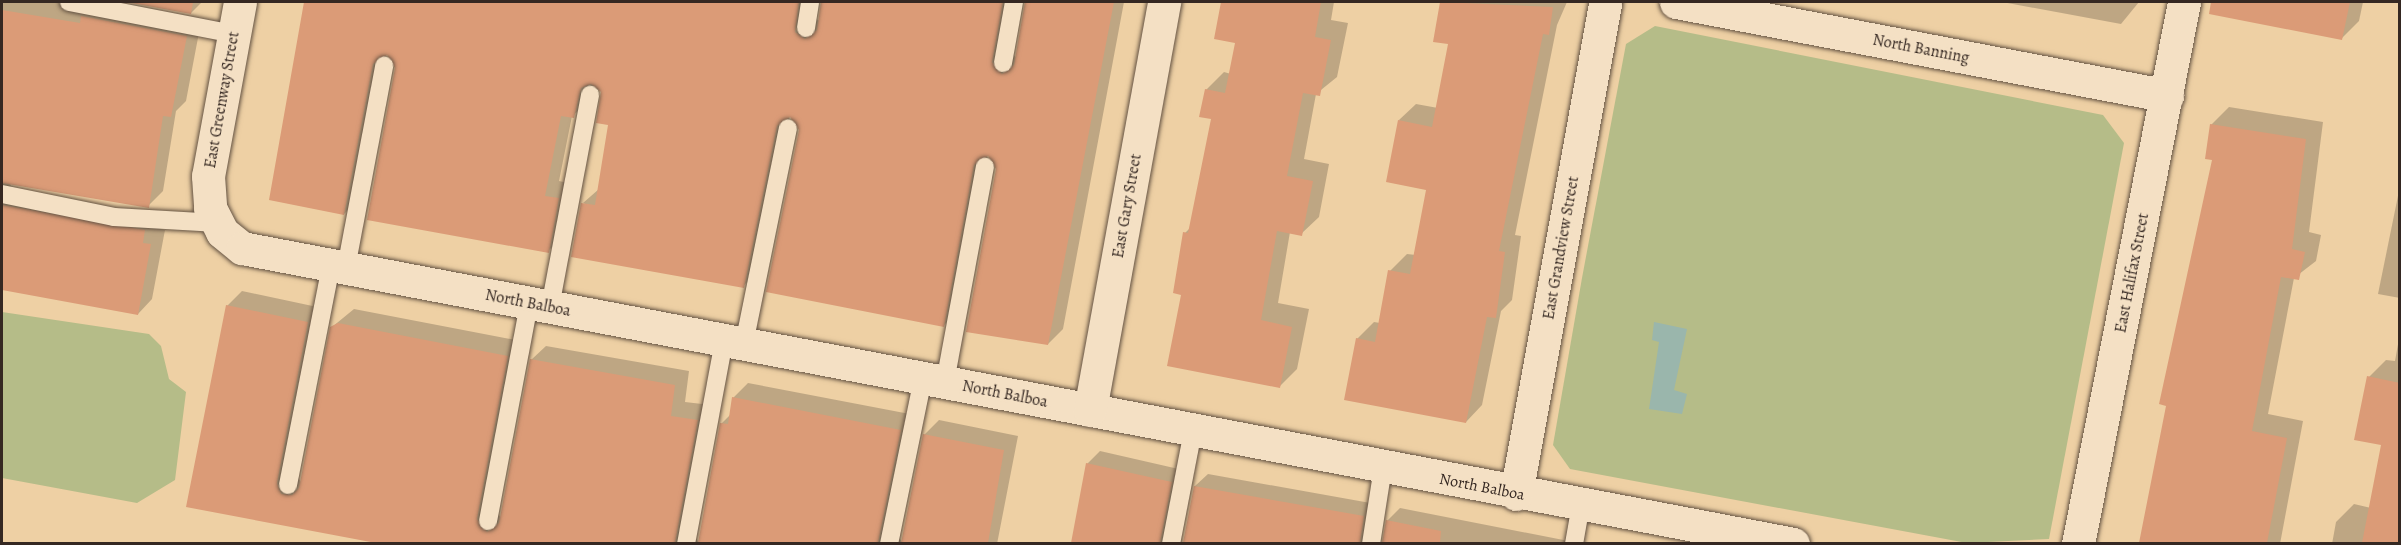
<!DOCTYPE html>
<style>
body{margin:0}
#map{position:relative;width:2401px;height:545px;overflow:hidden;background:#eed0a4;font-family:Alegreya,serif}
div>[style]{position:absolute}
.green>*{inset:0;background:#b5bc88}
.water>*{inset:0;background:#9ab6ac}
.shadow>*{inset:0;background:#0003}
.building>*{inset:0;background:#db9b77}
.roads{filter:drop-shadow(0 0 2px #635242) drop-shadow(0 0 2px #635242)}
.lane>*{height:18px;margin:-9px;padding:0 9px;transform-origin:9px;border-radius:9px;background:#f4e0c4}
.street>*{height:33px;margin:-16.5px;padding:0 16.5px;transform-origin:16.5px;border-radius:16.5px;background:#f4e0c4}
span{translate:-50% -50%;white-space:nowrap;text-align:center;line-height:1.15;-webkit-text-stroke:4.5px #f4e0c4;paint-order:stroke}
.street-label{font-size:16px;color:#352822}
.frame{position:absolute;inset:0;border:3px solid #352822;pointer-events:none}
</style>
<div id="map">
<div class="green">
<i style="clip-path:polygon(1655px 26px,2103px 115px,2124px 143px,2049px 539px,1967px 543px,1570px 469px,1553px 445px,1582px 278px,1626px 44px)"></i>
<i style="clip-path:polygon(2px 312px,149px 334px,161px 346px,169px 379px,186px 392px,175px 480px,137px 503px,2px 478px)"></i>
</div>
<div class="water">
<i style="clip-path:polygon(1654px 322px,1687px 329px,1674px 390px,1687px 394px,1682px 414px,1649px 409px,1659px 342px,1652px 340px)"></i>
</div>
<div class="shadow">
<i style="clip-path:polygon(2px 2px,95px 2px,201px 22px,186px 101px,176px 111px,163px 191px,148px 206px,9px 182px,14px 191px,165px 230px,152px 299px,138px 314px,2px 288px)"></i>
<i style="clip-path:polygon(133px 2px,202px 2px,191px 13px)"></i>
<i style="clip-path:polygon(308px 2px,812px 2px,810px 16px,820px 21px,822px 2px,1015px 2px,1006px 45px,1017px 59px,1026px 2px,1124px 2px,1063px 329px,1048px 344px,998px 169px,988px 153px,958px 311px,943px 326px,790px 115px,759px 271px,743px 286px,583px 203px,599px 189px,609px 124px,602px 91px,593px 83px,589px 102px,572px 116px,559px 181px,573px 184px,563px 236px,548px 251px,387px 52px,359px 199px,344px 214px,270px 199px)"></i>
<i style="clip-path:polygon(1225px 2px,1334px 2px,1331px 20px,1348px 23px,1337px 77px,1316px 94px,1304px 159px,1329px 164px,1319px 217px,1301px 234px,1290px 232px,1278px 303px,1309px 309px,1297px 369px,1279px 387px,1183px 293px,1185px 233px,1191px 227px,1212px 118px,1206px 90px,1224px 72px,1231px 74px,1237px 42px,1219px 38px)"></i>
<i style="clip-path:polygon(1441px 2px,1567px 2px,1557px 25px,1515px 235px,1521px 236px,1512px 300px,1501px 311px,1482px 405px,1466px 422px,1357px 339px,1374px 322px,1380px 323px,1390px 271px,1407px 254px,1416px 255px,1428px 189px,1399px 120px,1416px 104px,1438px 108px,1450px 43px,1435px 41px)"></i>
<i style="clip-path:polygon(2002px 2px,2139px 2px,2121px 24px)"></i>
<i style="clip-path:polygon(2235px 2px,2363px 2px,2359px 21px,2342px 38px,2232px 17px)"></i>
<i style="clip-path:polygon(2229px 107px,2323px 122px,2309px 232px,2321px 235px,2316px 261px,2294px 278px,2268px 414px,2303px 421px,2280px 544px,2141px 544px,2213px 158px,2211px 125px)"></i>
<i style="clip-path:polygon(2400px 186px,2400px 298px,2378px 294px)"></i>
<i style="clip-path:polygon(242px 291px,322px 308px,291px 468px,301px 482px,332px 327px,354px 309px,521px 341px,491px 504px,501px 518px,531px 360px,546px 346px,689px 371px,685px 402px,711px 405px,689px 527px,699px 543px,721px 424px,731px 414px,733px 398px,748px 383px,915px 415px,892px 527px,902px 542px,924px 435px,939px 420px,1018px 436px,997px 544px,387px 544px,187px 506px,227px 306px)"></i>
<i style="clip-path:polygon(2400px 333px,2400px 544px,2332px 544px,2336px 522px,2354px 504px,2371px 508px,2383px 444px,2369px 377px,2386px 360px,2395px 361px)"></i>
<i style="clip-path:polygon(1100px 451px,1183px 470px,1172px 529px,1183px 544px,1072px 544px,1087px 464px)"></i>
<i style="clip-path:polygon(1208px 474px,1376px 504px,1372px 535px,1382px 544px,1184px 544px,1195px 486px)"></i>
<i style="clip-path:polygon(1400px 508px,1584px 544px,1383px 544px,1387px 521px)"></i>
</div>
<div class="building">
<i style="clip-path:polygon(126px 2px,193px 2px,191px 14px)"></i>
<i style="clip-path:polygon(304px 2px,799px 2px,795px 32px,805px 39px,817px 30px,821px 2px,1003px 2px,992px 62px,1002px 74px,1014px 65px,1025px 2px,1114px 2px,1048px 345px,966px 332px,996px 169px,988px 156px,974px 165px,944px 327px,766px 292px,799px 130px,790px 117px,777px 126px,744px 288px,571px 257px,581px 203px,595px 205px,608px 125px,596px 123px,601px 92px,591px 84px,581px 88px,574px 118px,561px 116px,545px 196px,559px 198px,549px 253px,367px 220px,395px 68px,387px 55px,373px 64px,344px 215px,269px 200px)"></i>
<i style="clip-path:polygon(1221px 2px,1321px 2px,1315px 37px,1331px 40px,1320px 96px,1303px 93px,1287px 176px,1313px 181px,1302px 236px,1277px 231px,1261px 320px,1292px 327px,1280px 388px,1167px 366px,1181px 295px,1173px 293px,1183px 232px,1188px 233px,1211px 119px,1199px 117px,1205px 89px,1225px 93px,1235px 43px,1214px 39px)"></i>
<i style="clip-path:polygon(1440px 2px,1553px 7px,1549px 35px,1543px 34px,1499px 251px,1505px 252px,1496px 318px,1487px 317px,1466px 423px,1344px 400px,1356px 338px,1375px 342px,1388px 270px,1410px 274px,1426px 190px,1386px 182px,1398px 120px,1432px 127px,1448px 44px,1433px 42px)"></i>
<i style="clip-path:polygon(2211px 2px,2350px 2px,2342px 40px,2209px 14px)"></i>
<i style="clip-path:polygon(2px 10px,80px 23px,81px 16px,187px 36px,171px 117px,163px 116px,149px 208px,2px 183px)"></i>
<i style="clip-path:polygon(2210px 124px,2306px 139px,2292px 249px,2305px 252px,2299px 280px,2281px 277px,2252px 431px,2287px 438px,2267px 543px,2139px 543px,2166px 406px,2159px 404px,2212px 160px,2205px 159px)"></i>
<i style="clip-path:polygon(2px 205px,145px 230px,143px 243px,151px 244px,138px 315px,2px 290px)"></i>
<i style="clip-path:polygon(226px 305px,308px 322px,277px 483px,281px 494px,292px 495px,299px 488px,330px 327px,338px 323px,508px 356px,477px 519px,487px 532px,499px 523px,530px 359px,675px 385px,671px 416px,698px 420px,675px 543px,376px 543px,186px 507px)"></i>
<i style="clip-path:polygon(2367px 376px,2400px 383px,2400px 543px,2362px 543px,2381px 445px,2354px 440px)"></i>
<i style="clip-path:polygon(732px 397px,901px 430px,878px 543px,698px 543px,720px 423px,728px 424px)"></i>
<i style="clip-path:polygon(923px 434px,1004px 450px,988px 543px,901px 543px)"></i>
<i style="clip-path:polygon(1086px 463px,1172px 482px,1160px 543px,1071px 543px)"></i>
<i style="clip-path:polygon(1194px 486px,1364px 516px,1360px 543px,1183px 543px)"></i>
<i style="clip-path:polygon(1386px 520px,1441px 531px,1440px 543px,1382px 543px)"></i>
</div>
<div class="roads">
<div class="lane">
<i style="left:69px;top:2px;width:168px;rotate:11deg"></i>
<i style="left:806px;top:28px;width:26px;rotate:-81deg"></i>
<i style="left:1003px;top:63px;width:62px;rotate:-79.8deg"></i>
<i style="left:2px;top:194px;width:114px;rotate:11.6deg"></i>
<i style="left:114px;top:217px;width:104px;rotate:3.3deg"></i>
<i style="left:346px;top:268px;width:206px;rotate:-79.3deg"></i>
<i style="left:550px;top:307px;width:216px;rotate:-79.3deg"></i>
<i style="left:744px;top:344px;width:220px;rotate:-78.5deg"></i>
<i style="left:945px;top:382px;width:219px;rotate:-79.5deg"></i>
<i style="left:288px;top:485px;width:224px;rotate:-78.9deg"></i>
<i style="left:488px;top:521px;width:222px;rotate:-79.3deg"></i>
<i style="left:686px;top:544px;width:208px;rotate:-79.4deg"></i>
<i style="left:889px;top:544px;width:169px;rotate:-78.4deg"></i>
<i style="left:1171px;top:544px;width:115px;rotate:-79deg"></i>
<i style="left:1371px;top:544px;width:78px;rotate:-81.1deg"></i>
<i style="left:1574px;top:544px;width:40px;rotate:-80deg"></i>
</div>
<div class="street">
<i style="left:240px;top:2px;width:177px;rotate:100.4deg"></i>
<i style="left:208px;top:176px;width:32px;rotate:86deg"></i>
<i style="left:210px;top:208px;width:27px;rotate:63deg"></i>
<i style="left:222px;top:232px;width:26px;rotate:39deg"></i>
<i style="left:242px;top:248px;width:1579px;rotate:10.8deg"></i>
<i style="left:1676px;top:2px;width:500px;rotate:10.8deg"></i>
<i style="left:1090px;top:410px;width:415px;rotate:-79.7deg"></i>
<i style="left:1516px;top:494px;width:500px;rotate:-79.7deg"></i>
<i style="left:2078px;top:544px;width:552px;rotate:-78.93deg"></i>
</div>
</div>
<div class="street-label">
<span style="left:1921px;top:49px;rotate:11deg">North Banning</span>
<span style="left:222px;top:100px;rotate:-80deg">East Greenway Street</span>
<span style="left:1127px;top:206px;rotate:-80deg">East Gary Street</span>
<span style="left:1561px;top:248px;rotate:-80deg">East Grandview Street</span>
<span style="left:2132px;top:273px;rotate:-79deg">East Halifax Street</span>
<span style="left:528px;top:303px;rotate:11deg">North Balboa</span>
<span style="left:1005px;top:394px;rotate:11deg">North Balboa</span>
<span style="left:1482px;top:487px;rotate:11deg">North Balboa</span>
</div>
<div class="frame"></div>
</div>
